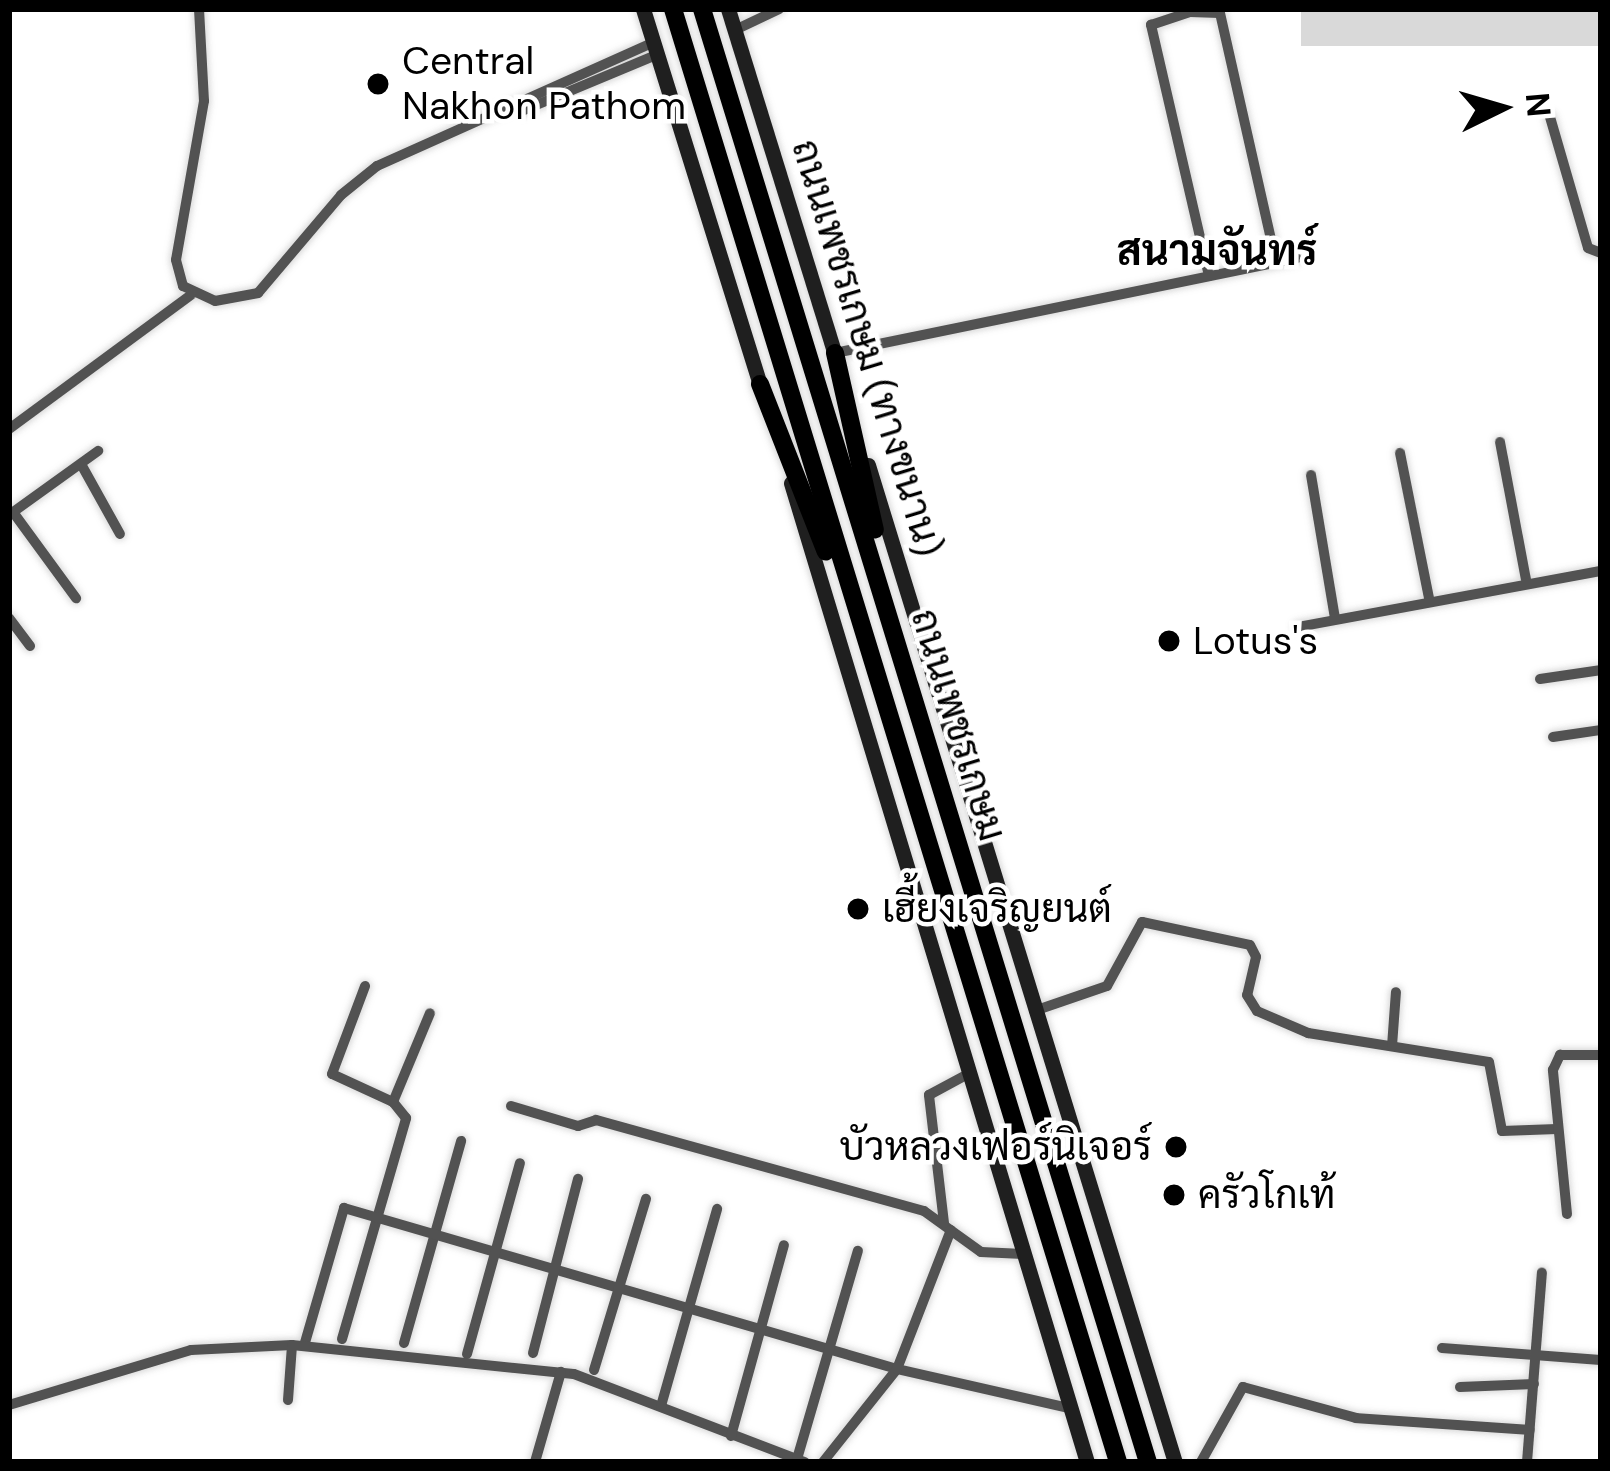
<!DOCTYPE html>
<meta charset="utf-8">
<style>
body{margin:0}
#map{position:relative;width:1610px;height:1471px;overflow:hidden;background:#fff;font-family:"DM Sans",Sarabun,sans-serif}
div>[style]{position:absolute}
.green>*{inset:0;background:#d9d9d9;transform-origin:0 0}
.roads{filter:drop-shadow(0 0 3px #dbdbdb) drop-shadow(0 0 3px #dbdbdb)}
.minor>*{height:10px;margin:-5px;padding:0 5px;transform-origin:5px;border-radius:5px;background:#525252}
.secondary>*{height:15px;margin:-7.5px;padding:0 7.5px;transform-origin:7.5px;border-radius:7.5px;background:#1f1f1f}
.trunk>*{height:18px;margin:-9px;padding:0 9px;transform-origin:9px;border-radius:9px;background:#000}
.dots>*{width:33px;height:33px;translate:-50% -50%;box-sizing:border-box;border:6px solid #fff;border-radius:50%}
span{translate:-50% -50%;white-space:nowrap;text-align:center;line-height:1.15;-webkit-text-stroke:9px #fff;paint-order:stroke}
.poi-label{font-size:39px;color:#000}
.left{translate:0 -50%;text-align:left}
.right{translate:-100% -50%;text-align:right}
.street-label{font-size:39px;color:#000}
.neighbourhood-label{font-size:42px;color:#000;font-weight:700}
.frame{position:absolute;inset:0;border:12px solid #000;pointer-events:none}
.north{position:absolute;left:1442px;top:48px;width:120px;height:120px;-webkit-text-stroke:9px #fff;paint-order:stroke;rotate:85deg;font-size:33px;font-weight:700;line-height:48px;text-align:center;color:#000}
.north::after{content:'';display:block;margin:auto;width:42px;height:54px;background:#000;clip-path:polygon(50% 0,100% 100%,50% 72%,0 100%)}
</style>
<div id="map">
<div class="green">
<i style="left:1301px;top:9px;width:300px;height:37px"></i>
</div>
<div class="roads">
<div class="minor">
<i style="left:199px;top:9px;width:92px;rotate:86.9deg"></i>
<i style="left:204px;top:101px;width:161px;rotate:100deg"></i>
<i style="left:176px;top:260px;width:27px;rotate:75deg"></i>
<i style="left:183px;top:286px;width:35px;rotate:25deg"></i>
<i style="left:215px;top:301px;width:44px;rotate:-10.5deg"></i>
<i style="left:258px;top:293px;width:128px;rotate:-49.7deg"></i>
<i style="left:341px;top:195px;width:46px;rotate:-38.9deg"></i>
<i style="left:377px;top:166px;width:303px;rotate:-24.1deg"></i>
<i style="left:735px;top:30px;width:49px;rotate:-25.5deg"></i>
<i style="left:522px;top:111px;width:147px;rotate:-22.7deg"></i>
<i style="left:1550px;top:117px;width:136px;rotate:73.8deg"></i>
<i style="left:1588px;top:248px;width:14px;rotate:21deg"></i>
<i style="left:1209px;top:276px;width:258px;rotate:-103deg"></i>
<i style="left:1151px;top:25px;width:41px;rotate:-18.4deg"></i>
<i style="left:1190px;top:12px;width:30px;rotate:2deg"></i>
<i style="left:1220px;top:13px;width:255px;rotate:77.3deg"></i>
<i style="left:835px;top:353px;width:471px;rotate:-11.6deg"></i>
<i style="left:9px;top:429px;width:226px;rotate:-36.4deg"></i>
<i style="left:1500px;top:442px;width:140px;rotate:79.3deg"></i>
<i style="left:1400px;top:453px;width:148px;rotate:78.7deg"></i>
<i style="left:81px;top:464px;width:80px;rotate:60.9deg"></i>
<i style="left:1311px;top:475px;width:145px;rotate:80.5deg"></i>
<i style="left:13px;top:512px;width:107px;rotate:53.8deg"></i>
<i style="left:9px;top:515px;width:110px;rotate:-35.7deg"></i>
<i style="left:9px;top:618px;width:35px;rotate:53deg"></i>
<i style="left:1298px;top:627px;width:308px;rotate:-10.5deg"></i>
<i style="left:1540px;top:679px;width:62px;rotate:-8.4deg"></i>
<i style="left:1553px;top:737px;width:49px;rotate:-8.3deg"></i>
<i style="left:1034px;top:1011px;width:77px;rotate:-18.9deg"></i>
<i style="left:1107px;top:986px;width:73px;rotate:-61.3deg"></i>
<i style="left:1142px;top:922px;width:110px;rotate:12deg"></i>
<i style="left:1250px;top:945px;width:13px;rotate:63deg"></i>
<i style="left:1256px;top:957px;width:39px;rotate:103deg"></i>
<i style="left:1247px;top:995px;width:19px;rotate:58deg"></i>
<i style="left:1257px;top:1011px;width:56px;rotate:23.3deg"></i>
<i style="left:1308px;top:1033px;width:183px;rotate:9.1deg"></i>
<i style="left:1489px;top:1062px;width:70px;rotate:79.3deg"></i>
<i style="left:1502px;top:1131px;width:55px;rotate:-2.1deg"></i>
<i style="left:1392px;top:1046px;width:54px;rotate:-85.8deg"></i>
<i style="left:393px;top:1102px;width:96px;rotate:-67.4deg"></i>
<i style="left:511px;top:1106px;width:70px;rotate:16.6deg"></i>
<i style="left:578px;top:1126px;width:19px;rotate:-18deg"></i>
<i style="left:596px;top:1120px;width:340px;rotate:15.5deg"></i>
<i style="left:924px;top:1211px;width:70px;rotate:35.7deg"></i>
<i style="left:981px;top:1252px;width:42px;rotate:2.7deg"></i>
<i style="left:1567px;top:1214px;width:145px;rotate:-95.6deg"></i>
<i style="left:1553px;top:1070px;width:17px;rotate:-65deg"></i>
<i style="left:1560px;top:1055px;width:41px"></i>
<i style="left:944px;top:1223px;width:129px;rotate:-96.7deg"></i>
<i style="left:929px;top:1095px;width:44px;rotate:-28.3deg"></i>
<i style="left:342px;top:1339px;width:230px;rotate:-73.8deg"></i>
<i style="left:406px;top:1118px;width:21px;rotate:-129deg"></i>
<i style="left:393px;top:1102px;width:67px;rotate:-155.3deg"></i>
<i style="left:332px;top:1074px;width:94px;rotate:-69.4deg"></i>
<i style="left:404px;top:1343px;width:210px;rotate:-74.2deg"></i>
<i style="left:304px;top:1346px;width:144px;rotate:-73.8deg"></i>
<i style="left:344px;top:1208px;width:576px;rotate:16.23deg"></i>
<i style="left:897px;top:1369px;width:176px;rotate:12.8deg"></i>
<i style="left:1442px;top:1348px;width:159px;rotate:4.3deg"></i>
<i style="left:533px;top:1353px;width:180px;rotate:-75.5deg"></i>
<i style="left:467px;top:1354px;width:198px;rotate:-74.5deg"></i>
<i style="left:594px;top:1370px;width:179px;rotate:-73.1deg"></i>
<i style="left:1460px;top:1387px;width:74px;rotate:-2.3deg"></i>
<i style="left:288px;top:1400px;width:55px;rotate:-85.8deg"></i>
<i style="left:9px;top:1405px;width:190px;rotate:-16.8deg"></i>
<i style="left:191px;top:1350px;width:101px;rotate:-2.8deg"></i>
<i style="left:292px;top:1345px;width:283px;rotate:5.9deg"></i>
<i style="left:574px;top:1374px;width:247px;rotate:20.9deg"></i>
<i style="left:661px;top:1406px;width:205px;rotate:-74.1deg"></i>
<i style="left:731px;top:1436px;width:198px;rotate:-74.5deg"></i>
<i style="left:797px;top:1459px;width:217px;rotate:-73.7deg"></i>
<i style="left:535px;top:1462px;width:94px;rotate:-73.9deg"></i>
<i style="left:823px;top:1462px;width:119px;rotate:-51.5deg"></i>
<i style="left:897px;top:1369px;width:149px;rotate:-68.8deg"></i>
<i style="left:1201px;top:1462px;width:86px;rotate:-60.8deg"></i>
<i style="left:1243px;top:1387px;width:117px;rotate:15.3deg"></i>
<i style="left:1356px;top:1418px;width:174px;rotate:3.9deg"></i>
<i style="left:1527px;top:1462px;width:190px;rotate:-85.5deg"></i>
</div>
<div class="secondary">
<i style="left:643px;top:9px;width:400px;rotate:72.7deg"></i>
<i style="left:728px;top:9px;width:369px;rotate:72.8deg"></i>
<i style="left:868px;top:465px;width:1043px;rotate:72.89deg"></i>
<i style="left:791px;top:483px;width:1023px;rotate:73.18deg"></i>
</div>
<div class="trunk">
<i style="left:673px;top:9px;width:1520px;rotate:72.97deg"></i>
<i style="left:702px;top:9px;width:1520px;rotate:72.94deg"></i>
<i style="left:835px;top:353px;width:181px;rotate:77.3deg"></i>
<i style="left:760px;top:384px;width:180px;rotate:68.6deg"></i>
</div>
</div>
<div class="dots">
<i style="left:378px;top:84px;background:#000"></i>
<i style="left:1169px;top:641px;background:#000"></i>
<i style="left:858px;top:909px;background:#000"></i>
<i style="left:1176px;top:1147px;background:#000"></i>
<i style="left:1174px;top:1195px;background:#000"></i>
</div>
<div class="poi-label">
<span class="left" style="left:402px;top:84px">Central<br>Nakhon Pathom</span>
<span class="left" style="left:1193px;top:641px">Lotus's</span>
<span class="left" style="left:882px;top:909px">เฮี้ยงเจริญยนต์</span>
<span class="right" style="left:1152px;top:1147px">บัวหลวงเฟอร์นิเจอร์</span>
<span class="left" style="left:1198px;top:1195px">ครัวโกเท้</span>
</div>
<div class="street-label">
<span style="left:867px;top:348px;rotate:73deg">ถนนเพชรเกษม (ทางขนาน)</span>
<span style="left:958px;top:725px;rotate:73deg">ถนนเพชรเกษม</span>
</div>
<div class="neighbourhood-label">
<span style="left:1217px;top:251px">สนามจันทร์</span>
</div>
<div class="frame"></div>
<div class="north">N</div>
</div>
